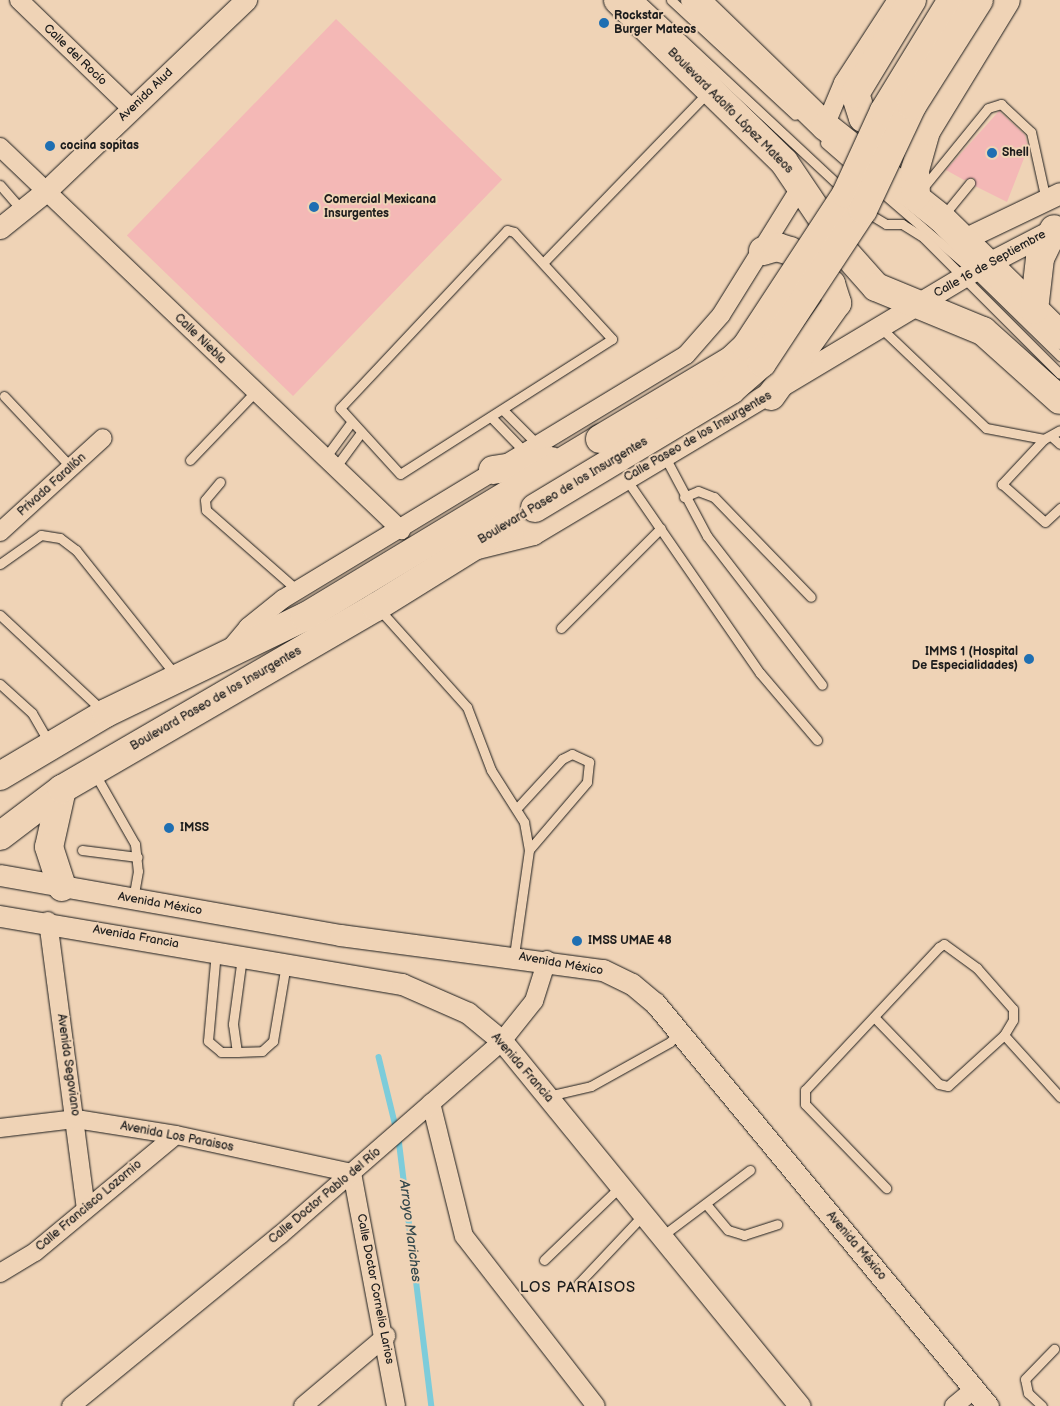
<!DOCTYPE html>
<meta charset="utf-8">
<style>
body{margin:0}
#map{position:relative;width:1060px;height:1406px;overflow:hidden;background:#efd3b6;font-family:"Balsamiq Sans",sans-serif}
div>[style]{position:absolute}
.stream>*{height:5.5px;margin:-2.75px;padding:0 2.75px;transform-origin:2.75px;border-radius:2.75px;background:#7dccda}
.building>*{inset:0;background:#f4b8b6;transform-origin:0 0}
.roads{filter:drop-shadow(0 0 1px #1c1c1c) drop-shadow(0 0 1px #1c1c1c)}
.service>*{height:9px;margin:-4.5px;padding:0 4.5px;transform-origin:4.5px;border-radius:4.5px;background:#efd3b6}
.minor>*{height:18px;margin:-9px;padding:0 9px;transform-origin:9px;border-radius:9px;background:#efd3b6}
.tertiary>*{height:21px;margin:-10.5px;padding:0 10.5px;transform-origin:10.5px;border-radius:10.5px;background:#efd3b6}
.primary>*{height:28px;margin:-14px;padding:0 14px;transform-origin:14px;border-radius:14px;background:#efd3b6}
.bridges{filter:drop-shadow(0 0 1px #1c1c1c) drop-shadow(0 0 1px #1c1c1c)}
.primary-bridge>*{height:28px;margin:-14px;padding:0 14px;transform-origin:14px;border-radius:14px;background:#efd3b6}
.dots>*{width:14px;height:14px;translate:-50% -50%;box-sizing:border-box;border:2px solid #efd3b6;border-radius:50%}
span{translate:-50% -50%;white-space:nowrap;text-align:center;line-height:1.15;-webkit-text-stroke:4px #efd3b6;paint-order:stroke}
.poi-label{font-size:12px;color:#1c1c1c;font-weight:700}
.left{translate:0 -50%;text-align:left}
.right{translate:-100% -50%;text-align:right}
.street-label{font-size:12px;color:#1c1c1c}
.water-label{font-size:14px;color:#34484c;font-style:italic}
.quarter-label{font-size:15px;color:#1c1c1c;letter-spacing:1px}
</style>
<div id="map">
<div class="stream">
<i style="left:379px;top:1057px;width:84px;rotate:76.3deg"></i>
<i style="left:399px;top:1139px;width:269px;rotate:83deg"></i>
</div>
<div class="building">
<i style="left:336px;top:19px;width:231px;height:301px;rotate:44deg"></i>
<i style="clip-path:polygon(999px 111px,1025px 135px,1028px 148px,1007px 202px,975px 186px,974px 178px,964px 180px,946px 170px)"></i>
</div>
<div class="roads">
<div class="service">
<i style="left:640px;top:0;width:280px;rotate:43deg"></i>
<i style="left:671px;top:0;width:169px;rotate:42.8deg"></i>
<i style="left:825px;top:143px;width:40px;rotate:41deg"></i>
<i style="left:0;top:185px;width:33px;rotate:49deg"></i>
<i style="left:878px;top:189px;width:125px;rotate:40.8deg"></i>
<i style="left:973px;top:271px;width:122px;rotate:44.3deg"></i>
<i style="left:922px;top:189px;width:104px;rotate:-50.8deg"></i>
<i style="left:988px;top:108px;width:14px;rotate:-17deg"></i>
<i style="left:1001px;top:104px;width:41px;rotate:43deg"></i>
<i style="left:1031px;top:132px;width:70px;rotate:77.6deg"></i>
<i style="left:866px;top:212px;width:23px;rotate:31deg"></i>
<i style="left:886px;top:224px;width:16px"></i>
<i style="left:902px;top:224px;width:26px;rotate:32deg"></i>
<i style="left:924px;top:238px;width:192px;rotate:45deg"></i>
<i style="left:943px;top:216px;width:43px;rotate:-50.7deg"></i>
<i style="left:507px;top:230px;width:7px;rotate:16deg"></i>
<i style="left:514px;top:232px;width:145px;rotate:47.5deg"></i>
<i style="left:612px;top:339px;width:251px;rotate:147.5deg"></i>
<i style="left:400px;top:474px;width:89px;rotate:-132.3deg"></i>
<i style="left:340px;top:408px;width:244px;rotate:-46.8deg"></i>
<i style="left:543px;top:263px;width:238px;rotate:-46deg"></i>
<i style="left:881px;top:328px;width:145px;rotate:43.6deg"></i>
<i style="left:986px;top:428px;width:59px;rotate:10.7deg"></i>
<i style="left:1044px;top:439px;width:18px;rotate:-29deg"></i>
<i style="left:4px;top:396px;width:98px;rotate:46.7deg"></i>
<i style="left:503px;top:410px;width:47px;rotate:45deg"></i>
<i style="left:491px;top:417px;width:46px;rotate:45.9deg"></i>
<i style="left:1051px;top:436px;width:12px;rotate:42deg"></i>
<i style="left:1044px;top:439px;width:62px;rotate:133deg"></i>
<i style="left:1002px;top:484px;width:57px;rotate:41.5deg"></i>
<i style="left:1045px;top:522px;width:21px;rotate:-43deg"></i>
<i style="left:665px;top:457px;width:89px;rotate:62deg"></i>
<i style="left:707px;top:536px;width:188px;rotate:52.3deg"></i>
<i style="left:325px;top:458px;width:42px;rotate:-53.7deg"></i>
<i style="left:190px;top:460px;width:94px;rotate:-46.3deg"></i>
<i style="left:335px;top:468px;width:42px;rotate:-53.7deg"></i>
<i style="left:626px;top:479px;width:236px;rotate:55.4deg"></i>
<i style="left:760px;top:673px;width:88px;rotate:49.6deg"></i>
<i style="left:220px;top:482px;width:23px;rotate:130deg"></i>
<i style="left:205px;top:500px;width:10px;rotate:84deg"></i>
<i style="left:206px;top:510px;width:121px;rotate:41.3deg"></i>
<i style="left:684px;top:497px;width:15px;rotate:-23deg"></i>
<i style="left:698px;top:491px;width:17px;rotate:21deg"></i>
<i style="left:714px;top:497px;width:139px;rotate:45.9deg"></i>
<i style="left:0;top:564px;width:50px;rotate:-35.3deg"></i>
<i style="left:41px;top:535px;width:19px;rotate:9deg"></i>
<i style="left:60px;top:538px;width:20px;rotate:37deg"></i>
<i style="left:76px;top:550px;width:162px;rotate:51.5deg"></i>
<i style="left:379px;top:609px;width:132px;rotate:48.1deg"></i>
<i style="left:467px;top:707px;width:67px;rotate:69.1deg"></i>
<i style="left:491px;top:770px;width:62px;rotate:57.6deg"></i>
<i style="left:524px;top:822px;width:28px;rotate:80deg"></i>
<i style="left:529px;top:850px;width:107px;rotate:98.1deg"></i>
<i style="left:0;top:615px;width:142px;rotate:43deg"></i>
<i style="left:561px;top:628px;width:141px;rotate:-45deg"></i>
<i style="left:0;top:684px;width:43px;rotate:42.2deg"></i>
<i style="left:32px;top:713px;width:36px;rotate:60deg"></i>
<i style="left:95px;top:774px;width:81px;rotate:60.3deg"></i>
<i style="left:135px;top:844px;width:27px;rotate:84deg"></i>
<i style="left:138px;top:871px;width:28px;rotate:100deg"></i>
<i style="left:517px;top:808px;width:67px;rotate:-47.4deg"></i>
<i style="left:562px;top:759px;width:11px;rotate:-27deg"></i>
<i style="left:572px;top:754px;width:19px;rotate:25deg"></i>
<i style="left:589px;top:762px;width:20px;rotate:96deg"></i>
<i style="left:587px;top:782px;width:89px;rotate:130.5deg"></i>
<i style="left:82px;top:850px;width:56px;rotate:7.1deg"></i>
<i style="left:216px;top:951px;width:90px;rotate:95.1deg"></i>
<i style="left:208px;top:1041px;width:17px;rotate:40deg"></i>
<i style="left:221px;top:1052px;width:16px"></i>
<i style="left:242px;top:957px;width:68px;rotate:97.7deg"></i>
<i style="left:233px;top:1024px;width:28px;rotate:82deg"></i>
<i style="left:237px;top:1052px;width:25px;rotate:-2deg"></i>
<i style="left:262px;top:1051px;width:15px;rotate:-42deg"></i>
<i style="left:273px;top:1041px;width:78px;rotate:-80.4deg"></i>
<i style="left:874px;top:1017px;width:93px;rotate:45.9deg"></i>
<i style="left:939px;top:1084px;width:9px;rotate:13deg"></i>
<i style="left:948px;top:1086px;width:76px;rotate:-42.3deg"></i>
<i style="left:1004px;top:1035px;width:17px;rotate:-59deg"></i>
<i style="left:1013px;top:1020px;width:11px;rotate:-90deg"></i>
<i style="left:1013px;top:1009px;width:55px;rotate:-131.3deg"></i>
<i style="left:977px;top:968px;width:41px;rotate:-144deg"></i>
<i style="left:944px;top:944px;width:6px;rotate:149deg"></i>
<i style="left:939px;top:947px;width:196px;rotate:133.1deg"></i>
<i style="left:805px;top:1090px;width:14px;rotate:90deg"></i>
<i style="left:805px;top:1104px;width:117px;rotate:46deg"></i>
<i style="left:1004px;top:1035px;width:84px;rotate:47.9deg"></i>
<i style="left:548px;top:1096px;width:44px;rotate:-13.1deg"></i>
<i style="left:591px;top:1086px;width:90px;rotate:-29.1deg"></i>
<i style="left:670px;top:1042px;width:13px;rotate:-48deg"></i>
<i style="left:706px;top:1204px;width:34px;rotate:50deg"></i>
<i style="left:728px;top:1230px;width:17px;rotate:17deg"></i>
<i style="left:744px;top:1235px;width:35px;rotate:-18deg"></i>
<i style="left:662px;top:1236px;width:110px;rotate:-36.9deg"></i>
<i style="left:544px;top:1260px;width:107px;rotate:-43.9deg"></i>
<i style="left:578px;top:1284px;width:95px;rotate:-46.7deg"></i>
<i style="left:1042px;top:1406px;width:19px;rotate:-137deg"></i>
<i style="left:1028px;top:1393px;width:14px;rotate:-102deg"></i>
<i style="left:1025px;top:1379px;width:42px;rotate:-46deg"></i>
</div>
<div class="minor">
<i style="left:19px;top:0;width:157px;rotate:44deg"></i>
<i style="left:825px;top:126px;width:47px;rotate:-67.3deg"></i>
<i style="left:843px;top:83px;width:99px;rotate:-57deg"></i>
<i style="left:0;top:147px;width:555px;rotate:43.68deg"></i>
<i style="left:0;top:532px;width:139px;rotate:-42.4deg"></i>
<i style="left:229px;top:650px;width:30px;rotate:-50deg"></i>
<i style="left:248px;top:627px;width:45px;rotate:-38.7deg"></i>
<i style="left:283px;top:599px;width:471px;rotate:-31.2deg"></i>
<i style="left:686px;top:355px;width:53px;rotate:-48.8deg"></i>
<i style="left:721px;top:315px;width:153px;rotate:-58.1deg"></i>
<i style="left:48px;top:921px;width:290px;rotate:82.5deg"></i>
<i style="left:431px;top:1103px;width:137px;rotate:76.1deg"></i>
<i style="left:464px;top:1236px;width:215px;rotate:52.2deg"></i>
<i style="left:0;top:1128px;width:77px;rotate:-6.8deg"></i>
<i style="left:76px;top:1119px;width:101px;rotate:9.1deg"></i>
<i style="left:176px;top:1135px;width:180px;rotate:12.2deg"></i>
<i style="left:352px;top:1173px;width:237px;rotate:79.3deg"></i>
<i style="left:0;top:1273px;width:41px;rotate:-31deg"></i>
<i style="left:35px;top:1252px;width:183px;rotate:-39.7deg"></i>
<i style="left:71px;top:1406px;width:270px;rotate:-39.3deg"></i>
<i style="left:280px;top:1235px;width:295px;rotate:-41.1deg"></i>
<i style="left:502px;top:1041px;width:51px;rotate:-51.3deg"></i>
<i style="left:534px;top:1001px;width:43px;rotate:-72.4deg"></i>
<i style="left:303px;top:1406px;width:109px;rotate:-40.1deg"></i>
<i style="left:954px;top:1406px;width:26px;rotate:-40deg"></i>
</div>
<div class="tertiary">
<i style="left:0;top:228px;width:59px;rotate:-38.8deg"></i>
<i style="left:46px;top:191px;width:277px;rotate:-43.7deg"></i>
<i style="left:964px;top:239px;width:106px;rotate:-25.6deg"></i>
<i style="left:477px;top:548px;width:58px;rotate:-14deg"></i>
<i style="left:533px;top:534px;width:513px;rotate:-30.87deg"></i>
<i style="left:973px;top:271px;width:96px;rotate:-27.4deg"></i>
<i style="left:0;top:875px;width:345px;rotate:10deg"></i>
<i style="left:340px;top:935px;width:265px;rotate:7.6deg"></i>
<i style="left:603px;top:970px;width:32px;rotate:26deg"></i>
<i style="left:632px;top:984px;width:30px;rotate:40deg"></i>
<i style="left:655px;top:1003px;width:523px;rotate:50.43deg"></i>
<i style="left:0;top:916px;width:408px;rotate:9.6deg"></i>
<i style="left:402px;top:984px;width:72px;rotate:23.7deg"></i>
<i style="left:468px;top:1013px;width:44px;rotate:39.5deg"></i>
<i style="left:502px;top:1041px;width:471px;rotate:50.8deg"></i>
</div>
<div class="primary">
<i style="left:618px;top:0;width:232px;rotate:44.3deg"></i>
<i style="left:784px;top:162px;width:107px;rotate:56deg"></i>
<i style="left:844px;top:251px;width:48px;rotate:48.4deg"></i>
<i style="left:876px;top:287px;width:116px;rotate:22.4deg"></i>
<i style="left:983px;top:331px;width:103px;rotate:41.9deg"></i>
<i style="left:695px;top:0;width:181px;rotate:44.1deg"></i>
<i style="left:825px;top:126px;width:148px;rotate:38.4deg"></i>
<i style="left:941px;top:218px;width:167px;rotate:44.5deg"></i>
<i style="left:896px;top:137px;width:38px;rotate:-150deg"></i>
<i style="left:863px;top:118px;width:25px;rotate:-108deg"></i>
<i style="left:855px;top:94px;width:110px;rotate:-58.8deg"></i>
<i style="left:916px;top:196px;width:26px;rotate:-92deg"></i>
<i style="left:915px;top:170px;width:41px;rotate:-74.2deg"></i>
<i style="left:926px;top:131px;width:153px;rotate:-58.6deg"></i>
<i style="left:763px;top:251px;width:15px;rotate:-16deg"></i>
<i style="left:777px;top:247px;width:14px;rotate:17deg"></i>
<i style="left:790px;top:251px;width:53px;rotate:38.8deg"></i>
<i style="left:831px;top:284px;width:20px;rotate:72deg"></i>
<i style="left:837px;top:303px;width:114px;rotate:125.4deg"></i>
<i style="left:1034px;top:310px;width:52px;rotate:-83.4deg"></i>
<i style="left:1040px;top:258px;width:32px;rotate:-64deg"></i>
<i style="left:493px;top:470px;width:59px;rotate:-8.8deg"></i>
<i style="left:0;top:776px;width:123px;rotate:-30.7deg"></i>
<i style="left:106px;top:713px;width:221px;rotate:-25.8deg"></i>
<i style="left:305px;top:617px;width:345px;rotate:-31.1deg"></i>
<i style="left:62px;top:789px;width:59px;rotate:102.6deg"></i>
<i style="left:49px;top:847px;width:42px;rotate:72deg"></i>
<i style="left:0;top:836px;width:78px;rotate:-37.2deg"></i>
<i style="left:62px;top:789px;width:363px;rotate:-30.1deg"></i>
<i style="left:376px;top:607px;width:187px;rotate:-31.9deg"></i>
</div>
</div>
<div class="bridges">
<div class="primary-bridge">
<i style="left:600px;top:439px;width:154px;rotate:-30.9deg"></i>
<i style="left:732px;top:360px;width:19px;rotate:-43deg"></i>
<i style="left:746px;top:347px;width:183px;rotate:-56.8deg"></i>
<i style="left:846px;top:194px;width:91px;rotate:-65.4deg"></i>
<i style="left:884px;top:111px;width:130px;rotate:-58.5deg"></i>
<i style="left:535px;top:508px;width:229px;rotate:-31deg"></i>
<i style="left:731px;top:390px;width:41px;rotate:-41.1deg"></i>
<i style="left:762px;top:363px;width:183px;rotate:-56.6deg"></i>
<i style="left:863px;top:210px;width:115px;rotate:-64.8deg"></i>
<i style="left:912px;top:106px;width:125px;rotate:-57.7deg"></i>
</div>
</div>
<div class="dots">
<i style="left:604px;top:23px;background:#1f6fb2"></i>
<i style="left:50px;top:146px;background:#1f6fb2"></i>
<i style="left:992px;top:153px;background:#1f6fb2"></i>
<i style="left:314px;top:207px;background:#1f6fb2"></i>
<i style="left:1029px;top:659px;background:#1f6fb2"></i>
<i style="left:169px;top:828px;background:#1f6fb2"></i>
<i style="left:577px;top:941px;background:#1f6fb2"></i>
</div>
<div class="poi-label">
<span class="left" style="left:614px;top:23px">Rockstar<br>Burger Mateos</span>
<span class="left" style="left:60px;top:146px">cocina sopitas</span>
<span class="left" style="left:1002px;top:153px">Shell</span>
<span class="left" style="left:324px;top:207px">Comercial Mexicana<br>Insurgentes</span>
<span class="right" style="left:1018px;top:659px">IMMS 1 (Hospital<br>De Especialidades)</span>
<span class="left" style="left:180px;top:828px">IMSS</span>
<span class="left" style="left:588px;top:941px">IMSS UMAE 48</span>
</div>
<div class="street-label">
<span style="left:75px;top:55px;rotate:44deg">Calle del Rocío</span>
<span style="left:146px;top:95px;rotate:-44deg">Avenida Alud</span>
<span style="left:730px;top:111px;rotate:45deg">Boulevard Adolfo López Mateos</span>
<span style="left:990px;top:264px;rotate:-29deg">Calle 16 de Septiembre</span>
<span style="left:200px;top:339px;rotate:44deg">Calle Niebla</span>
<span style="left:698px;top:437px;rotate:-30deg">Calle Paseo de los Insurgentes</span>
<span style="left:52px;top:485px;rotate:-42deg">Privada Farallón</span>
<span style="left:563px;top:491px;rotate:-31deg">Boulevard Paseo de los Insurgentes</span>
<span style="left:216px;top:699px;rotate:-30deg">Boulevard Paseo de los Insurgentes</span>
<span style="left:160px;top:904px;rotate:10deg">Avenida México</span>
<span style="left:136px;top:937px;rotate:10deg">Avenida Francia</span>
<span style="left:561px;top:964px;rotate:10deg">Avenida México</span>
<span style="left:68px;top:1065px;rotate:82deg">Avenida Segoviano</span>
<span style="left:522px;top:1068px;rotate:49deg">Avenida Francia</span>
<span style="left:177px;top:1137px;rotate:11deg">Avenida Los Paraisos</span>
<span style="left:325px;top:1196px;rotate:-40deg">Calle Doctor Pablo del Río</span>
<span style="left:89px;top:1206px;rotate:-40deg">Calle Francisco Lozornio</span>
<span style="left:856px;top:1246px;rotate:50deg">Avenida México</span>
<span style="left:375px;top:1289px;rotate:79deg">Calle Doctor Cornelio Larios</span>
</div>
<div class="water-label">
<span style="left:410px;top:1231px;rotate:83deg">Arroyo Mariches</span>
</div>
<div class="quarter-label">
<span style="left:578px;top:1288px">LOS PARAISOS</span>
</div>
</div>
